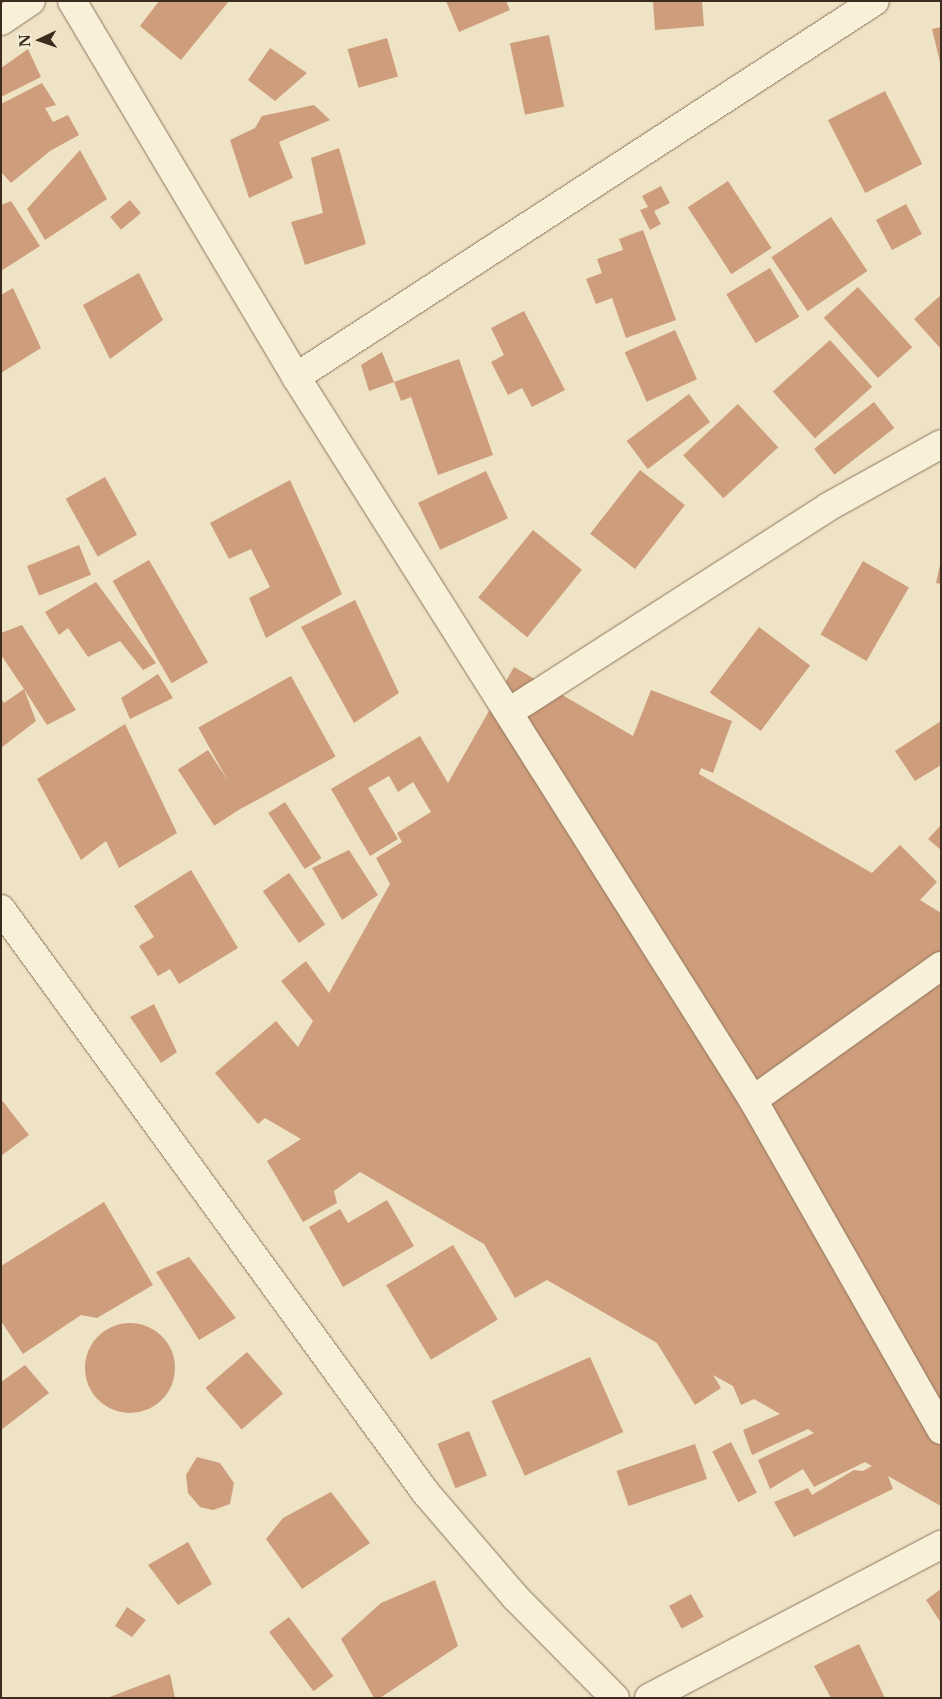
<!DOCTYPE html>
<style>
body{margin:0}
#map{position:relative;width:942px;height:1699px;overflow:hidden;background:#efe3c6;font-family:"Libre Baskerville",serif}
div>[style]{position:absolute}
.building>*{inset:0;background:#ce9d7b;transform-origin:0 0}
.round{border-radius:50%}
.roads{filter:drop-shadow(0 0 1px #8b745b) drop-shadow(0 0 1px #8b745b)}
.street>*{height:28px;margin:-14px;padding:0 14px;transform-origin:14px;border-radius:14px;background:#f9f0da}
span{translate:-50% -50%;white-space:nowrap;text-align:center;line-height:1.15;-webkit-text-stroke:4px #f6edd6;paint-order:stroke}
.frame{position:absolute;inset:0;border:2px solid #3b2c1f;pointer-events:none}
.north{position:absolute;left:15px;top:15px;width:50px;height:50px;-webkit-text-stroke:4px #f6edd6;paint-order:stroke;rotate:267deg;font-size:14px;font-weight:700;line-height:20px;text-align:center;color:#3b2c1f}
.north::after{content:'';display:block;margin:auto;width:18px;height:22px;background:#3b2c1f;clip-path:polygon(50% 0,100% 100%,50% 72%,0 100%)}
</style>
<div id="map">
<div class="building">
<i style="clip-path:polygon(159px 1px,229px 1px,181px 60px,140px 26px)"></i>
<i style="clip-path:polygon(446px 1px,506px 1px,510px 10px,459px 32px)"></i>
<i style="clip-path:polygon(653px 1px,702px 1px,704px 26px,655px 30px)"></i>
<i style="clip-path:polygon(941px 27px,941px 62px,940px 62px,932px 29px)"></i>
<i style="left:549px;top:35px;width:73px;height:40px;rotate:78deg"></i>
<i style="left:387px;top:38px;width:40px;height:41px;rotate:74deg"></i>
<i style="clip-path:polygon(270px 48px,307px 73px,275px 101px,248px 80px)"></i>
<i style="clip-path:polygon(28px 49px,41px 77px,1px 97px,1px 68px)"></i>
<i style="clip-path:polygon(42px 83px,56px 105px,45px 108px,53px 122px,68px 115px,79px 135px,50px 151px,11px 183px,1px 172px,1px 104px)"></i>
<i style="left:885px;top:91px;width:82px;height:64px;rotate:63deg"></i>
<i style="clip-path:polygon(314px 105px,330px 120px,279px 142px,293px 178px,249px 198px,230px 140px,255px 128px,262px 116px)"></i>
<i style="clip-path:polygon(339px 148px,366px 244px,305px 265px,291px 222px,323px 213px,311px 158px)"></i>
<i style="clip-path:polygon(80px 150px,107px 199px,45px 240px,27px 209px)"></i>
<i style="left:728px;top:181px;width:80px;height:48px;rotate:57deg"></i>
<i style="clip-path:polygon(661px 186px,670px 203px,654px 211px,661px 224px,650px 230px,640px 210px,648px 207px,642px 196px)"></i>
<i style="left:130px;top:200px;width:17px;height:26px;rotate:50deg"></i>
<i style="clip-path:polygon(11px 201px,40px 246px,1px 271px,1px 205px)"></i>
<i style="left:906px;top:204px;width:34px;height:34px;rotate:62deg"></i>
<i style="left:831px;top:217px;width:65px;height:72px;rotate:56deg"></i>
<i style="clip-path:polygon(643px 230px,676px 320px,626px 338px,612px 298px,596px 304px,586px 279px,602px 273px,597px 259px,623px 250px,619px 239px)"></i>
<i style="left:770px;top:268px;width:57px;height:51px;rotate:59deg"></i>
<i style="clip-path:polygon(139px 273px,163px 320px,110px 359px,83px 305px)"></i>
<i style="left:858px;top:287px;width:81px;height:46px;rotate:48deg"></i>
<i style="clip-path:polygon(13px 288px,41px 348px,1px 373px,1px 295px)"></i>
<i style="clip-path:polygon(941px 295px,941px 349px,914px 319px)"></i>
<i style="clip-path:polygon(524px 311px,565px 390px,532px 407px,522px 388px,508px 395px,491px 362px,504px 355px,491px 328px)"></i>
<i style="left:675px;top:330px;width:54px;height:55px;rotate:66deg"></i>
<i style="left:830px;top:340px;width:63px;height:77px;rotate:48deg"></i>
<i style="clip-path:polygon(382px 352px,394px 382px,369px 391px,361px 365px)"></i>
<i style="clip-path:polygon(459px 359px,493px 455px,438px 475px,411px 397px,401px 401px,394px 382px)"></i>
<i style="left:689px;top:394px;width:35px;height:78px;rotate:53deg"></i>
<i style="left:874px;top:402px;width:33px;height:76px;rotate:52deg"></i>
<i style="left:738px;top:404px;width:59px;height:75px;rotate:47deg"></i>
<i style="left:640px;top:470px;width:57px;height:81px;rotate:38deg"></i>
<i style="left:486px;top:471px;width:52px;height:75px;rotate:65deg"></i>
<i style="left:105px;top:477px;width:66px;height:45px;rotate:61deg"></i>
<i style="clip-path:polygon(290px 480px,342px 594px,266px 638px,249px 598px,270px 587px,251px 549px,229px 559px,210px 523px)"></i>
<i style="left:533px;top:530px;width:63px;height:87px;rotate:39deg"></i>
<i style="left:79px;top:545px;width:32px;height:56px;rotate:68deg"></i>
<i style="left:149px;top:560px;width:118px;height:42px;rotate:60deg"></i>
<i style="left:863px;top:561px;width:53px;height:85px;rotate:30deg"></i>
<i style="clip-path:polygon(940px 565px,941px 566px,941px 584px,936px 583px)"></i>
<i style="clip-path:polygon(96px 582px,156px 663px,143px 670px,120px 641px,88px 657px,68px 628px,59px 635px,45px 612px)"></i>
<i style="clip-path:polygon(355px 600px,399px 693px,354px 723px,301px 627px)"></i>
<i style="clip-path:polygon(22px 625px,76px 710px,47px 725px,24px 689px,36px 721px,1px 748px,1px 698px,4px 703px,24px 689px,1px 655px,1px 633px)"></i>
<i style="left:759px;top:627px;width:64px;height:82px;rotate:37deg"></i>
<i style="clip-path:polygon(514px 667px,633px 736px,651px 690px,732px 721px,713px 773px,701px 768px,699px 774px,872px 873px,900px 845px,937px 882px,920px 900px,941px 913px,941px 1506px,888px 1476px,893px 1489px,794px 1537px,774px 1502px,808px 1488px,812px 1495px,854px 1470px,863px 1471px,872px 1466px,865px 1462px,814px 1487px,803px 1469px,770px 1489px,758px 1460px,814px 1433px,808px 1429px,752px 1455px,743px 1430px,780px 1414px,754px 1399px,741px 1405px,733px 1386px,713px 1375px,721px 1388px,695px 1405px,657px 1343px,547px 1280px,515px 1298px,484px 1244px,360px 1172px,334px 1191px,337px 1203px,303px 1222px,267px 1161px,301px 1139px,265px 1118px,258px 1124px,215px 1073px,276px 1021px,298px 1047px,313px 1021px,281px 981px,306px 961px,329px 993px,390px 884px,376px 858px,402px 842px,397px 833px,431px 812px,413px 782px,398px 792px,389px 776px,368px 788px,398px 839px,370px 856px,331px 789px,420px 736px,448px 783px)"></i>
<i style="clip-path:polygon(158px 674px,173px 698px,130px 719px,121px 698px)"></i>
<i style="left:291px;top:676px;width:92px;height:106px;rotate:61deg"></i>
<i style="clip-path:polygon(941px 721px,941px 765px,915px 781px,895px 751px)"></i>
<i style="clip-path:polygon(125px 724px,177px 833px,119px 868px,106px 841px,81px 860px,37px 779px)"></i>
<i style="left:208px;top:750px;width:67px;height:36px;rotate:57deg"></i>
<i style="left:285px;top:802px;width:67px;height:20px;rotate:57deg"></i>
<i style="clip-path:polygon(941px 825px,941px 850px,928px 839px)"></i>
<i style="clip-path:polygon(349px 850px,378px 895px,342px 920px,312px 868px)"></i>
<i style="clip-path:polygon(191px 870px,238px 948px,179px 984px,170px 969px,158px 976px,139px 946px,154px 937px,134px 906px)"></i>
<i style="left:289px;top:873px;width:63px;height:32px;rotate:55deg"></i>
<i style="clip-path:polygon(154px 1004px,177px 1052px,161px 1063px,130px 1017px)"></i>
<i style="clip-path:polygon(1px 1099px,29px 1135px,1px 1156px)"></i>
<i style="clip-path:polygon(387px 1200px,414px 1246px,343px 1287px,309px 1227px,340px 1209px,348px 1223px)"></i>
<i style="clip-path:polygon(104px 1202px,153px 1285px,97px 1318px,81px 1315px,23px 1354px,1px 1321px,1px 1266px)"></i>
<i style="left:453px;top:1245px;width:87px;height:78px;rotate:59deg"></i>
<i style="clip-path:polygon(189px 1257px,236px 1318px,199px 1340px,156px 1272px)"></i>
<i class="round" style="left:85px;top:1323px;width:90px;height:90px"></i>
<i style="left:247px;top:1352px;width:55px;height:55px;rotate:49deg"></i>
<i style="left:590px;top:1357px;width:82px;height:108px;rotate:66deg"></i>
<i style="clip-path:polygon(25px 1365px,49px 1393px,1px 1430px,1px 1382px)"></i>
<i style="left:469px;top:1431px;width:48px;height:34px;rotate:68deg"></i>
<i style="left:731px;top:1442px;width:57px;height:21px;rotate:63deg"></i>
<i style="left:695px;top:1444px;width:37px;height:83px;rotate:71deg"></i>
<i style="clip-path:polygon(197px 1457px,220px 1463px,234px 1483px,230px 1504px,213px 1510px,200px 1507px,188px 1493px,186px 1475px)"></i>
<i style="clip-path:polygon(331px 1492px,370px 1543px,302px 1589px,266px 1539px,283px 1518px)"></i>
<i style="clip-path:polygon(188px 1542px,212px 1584px,178px 1605px,148px 1565px)"></i>
<i style="clip-path:polygon(435px 1580px,458px 1646px,380px 1698px,374px 1698px,341px 1639px,381px 1603px)"></i>
<i style="clip-path:polygon(941px 1589px,941px 1623px,926px 1600px)"></i>
<i style="left:691px;top:1594px;width:26px;height:25px;rotate:61deg"></i>
<i style="clip-path:polygon(127px 1607px,146px 1620px,132px 1637px,115px 1626px)"></i>
<i style="left:289px;top:1617px;width:74px;height:25px;rotate:53deg"></i>
<i style="clip-path:polygon(859px 1644px,885px 1698px,831px 1698px,814px 1666px)"></i>
<i style="clip-path:polygon(170px 1674px,175px 1698px,107px 1698px)"></i>
</div>
<div class="roads">
<div class="street">
<i style="left:72px;top:1px;width:438px;rotate:59.2deg"></i>
<i style="left:296px;top:377px;width:855px;rotate:57.7deg"></i>
<i style="left:753px;top:1100px;width:380px;rotate:60.3deg"></i>
<i style="left:1px;top:21px;width:36px;rotate:-34deg"></i>
<i style="left:296px;top:377px;width:690px;rotate:-33deg"></i>
<i style="left:509px;top:712px;width:379px;rotate:-32.7deg"></i>
<i style="left:828px;top:507px;width:129px;rotate:-29.1deg"></i>
<i style="left:1px;top:909px;width:722px;rotate:53.96deg"></i>
<i style="left:426px;top:1493px;width:137px;rotate:49.4deg"></i>
<i style="left:515px;top:1597px;width:142px;rotate:45.3deg"></i>
<i style="left:753px;top:1100px;width:231px;rotate:-35.5deg"></i>
<i style="left:649px;top:1698px;width:330px;rotate:-27.7deg"></i>
</div>
</div>
<div class="frame"></div>
<div class="north">N</div>
</div>
